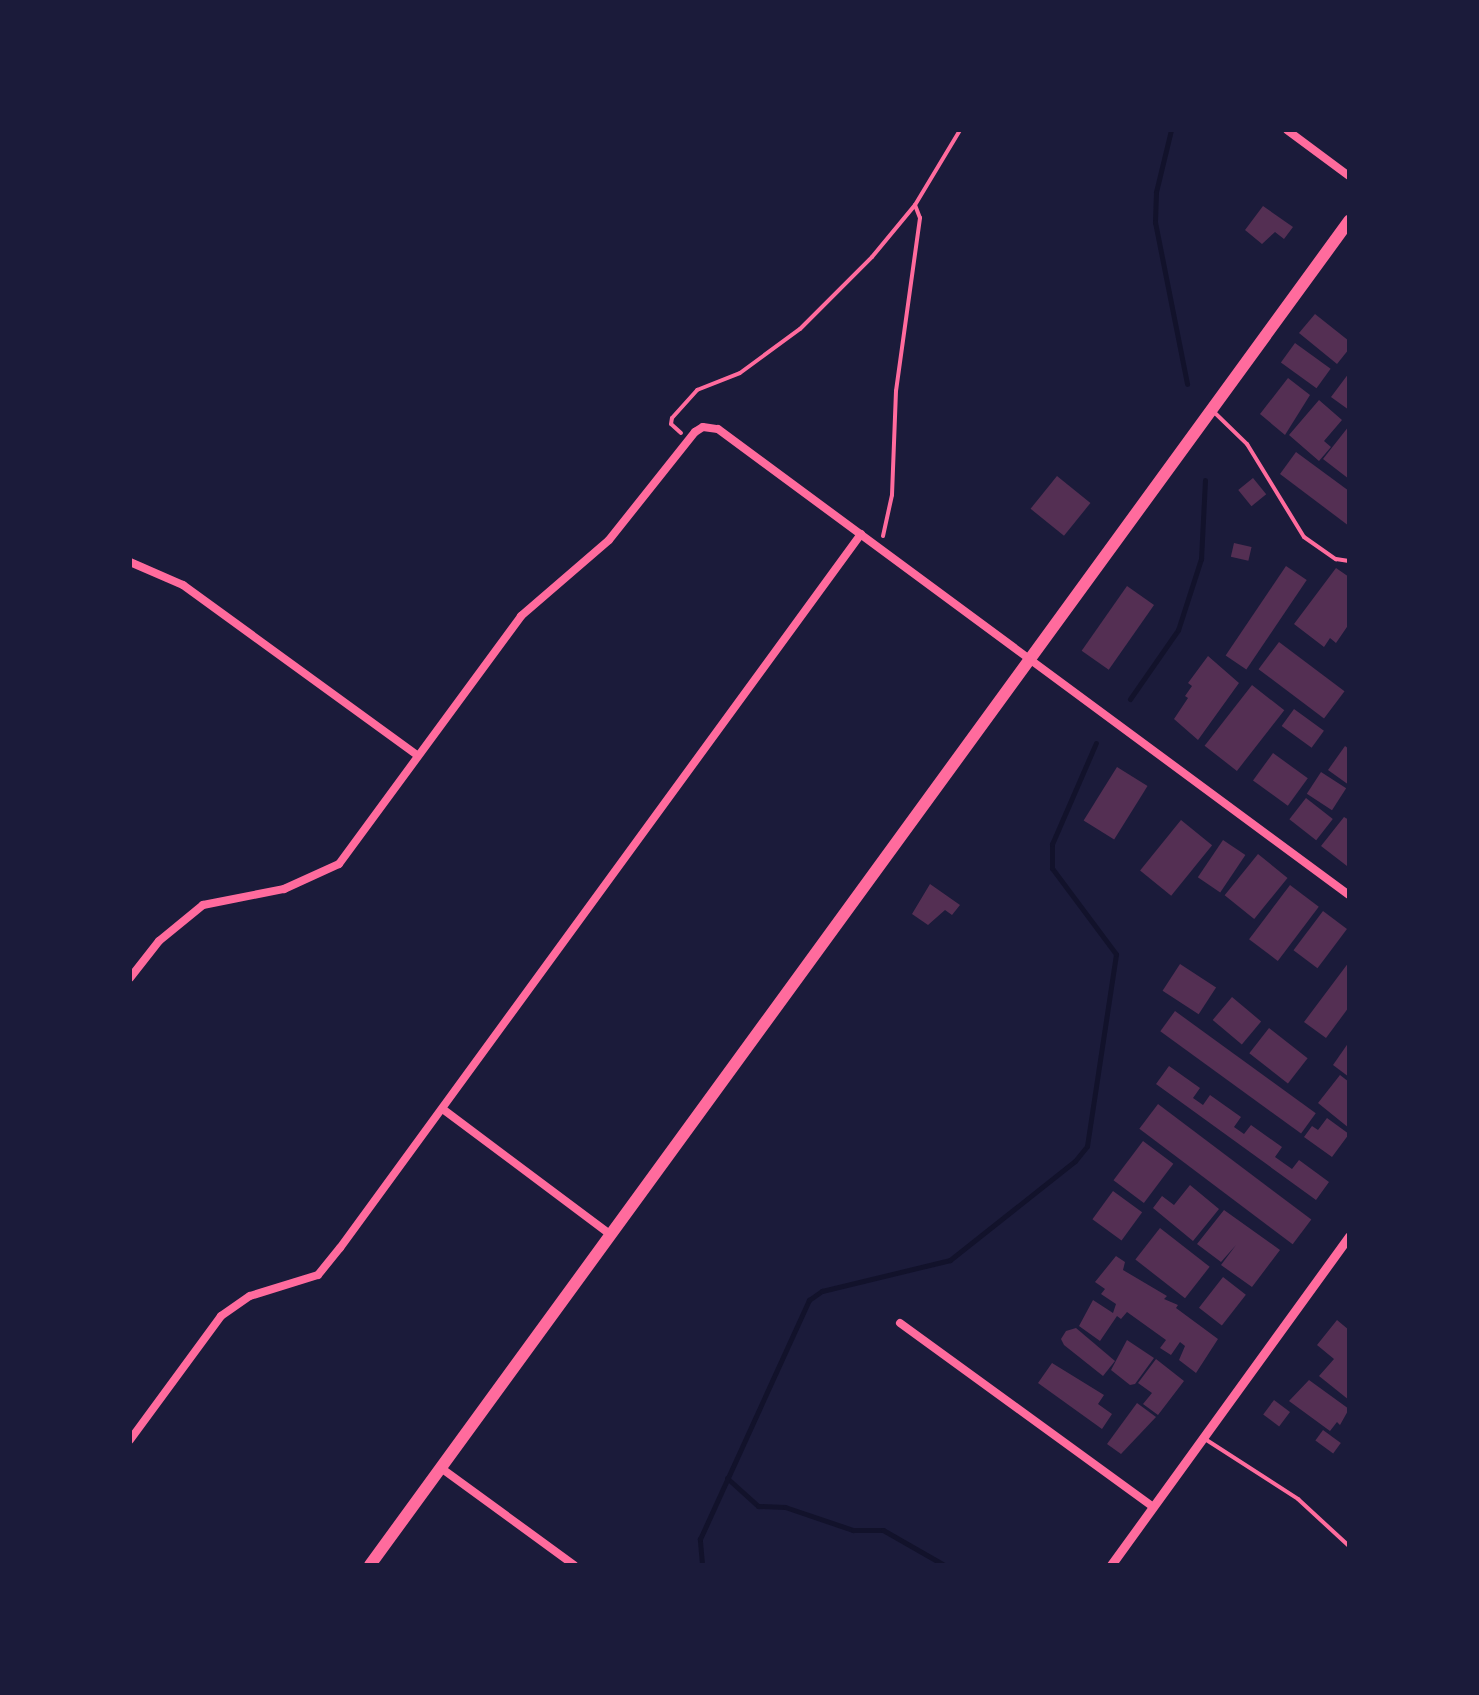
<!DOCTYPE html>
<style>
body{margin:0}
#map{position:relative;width:1479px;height:1695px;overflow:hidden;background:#1b1b3a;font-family:Figtree,sans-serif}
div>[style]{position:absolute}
.stream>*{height:5px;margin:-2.5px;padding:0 2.5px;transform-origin:2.5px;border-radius:2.5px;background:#12122b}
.building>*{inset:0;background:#542f53;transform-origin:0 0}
.path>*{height:4px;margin:-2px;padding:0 2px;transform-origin:2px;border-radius:2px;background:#ff6b9d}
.service>*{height:4px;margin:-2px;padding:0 2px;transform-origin:2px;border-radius:2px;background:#ff6b9d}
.minor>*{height:8px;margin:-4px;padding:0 4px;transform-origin:4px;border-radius:4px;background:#ff6b9d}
.tertiary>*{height:9px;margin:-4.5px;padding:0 4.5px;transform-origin:4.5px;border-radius:4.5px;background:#ff6b9d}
.trunk>*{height:12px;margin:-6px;padding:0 6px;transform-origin:6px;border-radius:6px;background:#ff6b9d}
span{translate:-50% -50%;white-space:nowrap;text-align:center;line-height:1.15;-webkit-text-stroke:8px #1b1b3a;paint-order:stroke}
.frame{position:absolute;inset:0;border:132px solid #1b1b3a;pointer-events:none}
</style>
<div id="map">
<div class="stream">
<i style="left:1171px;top:130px;width:64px;rotate:103.6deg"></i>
<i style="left:1156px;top:192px;width:30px;rotate:92deg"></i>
<i style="left:1155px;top:222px;width:165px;rotate:78.8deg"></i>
<i style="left:1130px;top:699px;width:84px;rotate:-55.2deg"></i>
<i style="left:1178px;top:630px;width:75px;rotate:-72.1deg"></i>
<i style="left:1201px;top:559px;width:79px;rotate:-87.1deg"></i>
<i style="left:727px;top:1478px;width:42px;rotate:42.1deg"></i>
<i style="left:758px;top:1506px;width:27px;rotate:2deg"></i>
<i style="left:785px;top:1507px;width:72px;rotate:18.7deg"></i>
<i style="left:853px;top:1530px;width:30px"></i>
<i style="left:883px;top:1530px;width:70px;rotate:29.8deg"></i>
<i style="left:702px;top:1564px;width:25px;rotate:-95deg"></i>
<i style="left:700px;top:1539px;width:263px;rotate:-65.5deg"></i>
<i style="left:809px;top:1300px;width:16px;rotate:-35deg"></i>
<i style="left:822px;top:1291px;width:132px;rotate:-13.6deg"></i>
<i style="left:950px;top:1260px;width:159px;rotate:-38.4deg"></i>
<i style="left:1075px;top:1161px;width:19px;rotate:-51deg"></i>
<i style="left:1087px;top:1146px;width:194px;rotate:-81.4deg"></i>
<i style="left:1116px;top:954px;width:107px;rotate:-126.7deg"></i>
<i style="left:1052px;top:868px;width:24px;rotate:-90deg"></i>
<i style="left:1052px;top:844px;width:110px;rotate:-66.5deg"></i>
</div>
<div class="building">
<i style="clip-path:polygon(1263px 206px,1293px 227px,1284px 239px,1275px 232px,1262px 244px,1245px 230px)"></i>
<i style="clip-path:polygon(1315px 314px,1349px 341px,1349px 349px,1337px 364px,1299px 333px)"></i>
<i style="left:1295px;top:343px;width:44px;height:24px;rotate:36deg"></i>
<i style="clip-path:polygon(1349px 373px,1349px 410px,1331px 397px)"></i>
<i style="clip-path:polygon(1288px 378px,1310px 395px,1285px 435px,1260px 414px)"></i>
<i style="clip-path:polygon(1319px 400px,1342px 420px,1324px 441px,1331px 447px,1319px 461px,1289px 435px)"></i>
<i style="clip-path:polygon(1349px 426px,1349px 479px,1323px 459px)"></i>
<i style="clip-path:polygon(1296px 452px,1349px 491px,1349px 526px,1280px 474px)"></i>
<i style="left:1057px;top:476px;width:43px;height:42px;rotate:39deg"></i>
<i style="left:1253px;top:478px;width:21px;height:19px;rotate:51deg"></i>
<i style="left:1234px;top:543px;width:18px;height:14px;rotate:13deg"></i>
<i style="left:1286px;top:566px;width:25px;height:108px;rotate:34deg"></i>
<i style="clip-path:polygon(1336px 568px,1349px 577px,1349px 624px,1336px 643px,1330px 638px,1324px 647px,1294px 624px)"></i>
<i style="left:1127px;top:586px;width:33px;height:79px;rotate:35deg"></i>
<i style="left:1279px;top:642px;width:82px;height:34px;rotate:37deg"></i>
<i style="clip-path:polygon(1208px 656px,1239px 683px,1198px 740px,1174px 719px,1188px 698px,1185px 696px,1192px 686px,1188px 683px)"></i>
<i style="left:1252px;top:685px;width:41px;height:77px;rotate:38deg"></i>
<i style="left:1294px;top:709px;width:37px;height:21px;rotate:36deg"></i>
<i style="clip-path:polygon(1345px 746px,1349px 749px,1349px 785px,1328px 770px)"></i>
<i style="left:1273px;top:753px;width:43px;height:34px;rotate:36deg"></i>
<i style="left:1117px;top:767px;width:36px;height:63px;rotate:32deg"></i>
<i style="left:1321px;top:772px;width:30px;height:26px;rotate:33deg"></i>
<i style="left:1306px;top:798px;width:34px;height:27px;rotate:38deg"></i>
<i style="clip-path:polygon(1344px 817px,1349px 820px,1347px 866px,1321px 846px)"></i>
<i style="left:1181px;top:820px;width:40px;height:65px;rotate:39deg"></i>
<i style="left:1223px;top:840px;width:27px;height:45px;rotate:34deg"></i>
<i style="left:1258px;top:854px;width:38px;height:53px;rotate:39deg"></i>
<i style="clip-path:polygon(930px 884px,960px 905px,952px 915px,945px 910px,928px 925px,912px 914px)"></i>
<i style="left:1290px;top:885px;width:36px;height:68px;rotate:37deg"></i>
<i style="left:1323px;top:911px;width:30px;height:49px;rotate:37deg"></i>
<i style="clip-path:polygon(1349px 962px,1349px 1007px,1326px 1038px,1304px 1022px)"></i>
<i style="left:1180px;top:964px;width:43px;height:32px;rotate:33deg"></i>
<i style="left:1232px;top:997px;width:38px;height:30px;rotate:40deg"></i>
<i style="left:1175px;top:1011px;width:174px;height:25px;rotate:36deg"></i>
<i style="left:1269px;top:1028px;width:49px;height:32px;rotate:38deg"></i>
<i style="clip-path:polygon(1349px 1042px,1349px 1077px,1333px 1065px)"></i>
<i style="clip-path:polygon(1169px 1066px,1200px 1088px,1193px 1098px,1203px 1105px,1210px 1095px,1241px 1117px,1234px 1127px,1244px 1134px,1251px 1125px,1282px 1147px,1275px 1157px,1292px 1169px,1299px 1160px,1329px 1182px,1316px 1200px,1156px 1084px)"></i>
<i style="clip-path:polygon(1340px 1075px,1349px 1082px,1349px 1128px,1318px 1103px)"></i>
<i style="left:1158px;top:1104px;width:192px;height:31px;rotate:37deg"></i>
<i style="clip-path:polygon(1327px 1118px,1349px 1134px,1332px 1157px,1304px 1137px,1312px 1126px,1318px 1130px)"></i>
<i style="left:1143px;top:1141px;width:38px;height:49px;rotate:37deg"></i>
<i style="clip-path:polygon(1190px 1185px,1219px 1209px,1193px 1241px,1153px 1208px,1162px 1196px,1174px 1205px)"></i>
<i style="left:1113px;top:1191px;width:36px;height:35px;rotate:36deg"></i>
<i style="clip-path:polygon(1224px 1210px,1280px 1250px,1252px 1287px,1221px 1265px,1236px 1245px,1221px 1262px,1197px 1244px)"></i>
<i style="left:1160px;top:1228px;width:63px;height:40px;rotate:38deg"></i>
<i style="clip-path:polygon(1116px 1256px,1125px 1262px,1123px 1270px,1167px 1296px,1164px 1299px,1178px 1305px,1176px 1308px,1218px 1339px,1196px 1373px,1179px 1360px,1185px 1346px,1180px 1342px,1171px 1355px,1160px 1348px,1166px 1340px,1127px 1312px,1121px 1319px,1117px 1316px,1100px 1341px,1079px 1326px,1093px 1300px,1113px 1313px,1116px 1304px,1101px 1294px,1105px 1289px,1095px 1282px)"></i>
<i style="left:1223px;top:1277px;width:29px;height:39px;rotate:38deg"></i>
<i style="clip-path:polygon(1337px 1320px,1349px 1330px,1349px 1400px,1319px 1376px,1334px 1359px,1317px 1345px)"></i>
<i style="clip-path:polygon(1076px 1328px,1115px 1361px,1103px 1376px,1064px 1345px,1061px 1339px,1066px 1331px)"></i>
<i style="clip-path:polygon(1127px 1340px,1154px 1358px,1135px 1384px,1130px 1385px,1111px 1370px)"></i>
<i style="clip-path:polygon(1156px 1359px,1184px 1381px,1158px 1415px,1143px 1404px,1152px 1393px,1138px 1383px)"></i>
<i style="clip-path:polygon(1052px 1363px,1104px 1395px,1098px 1404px,1112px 1414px,1102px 1429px,1038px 1383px)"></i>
<i style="clip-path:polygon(1309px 1380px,1349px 1409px,1340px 1425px,1337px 1422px,1330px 1431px,1289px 1401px)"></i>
<i style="left:1274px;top:1400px;width:20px;height:18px;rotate:37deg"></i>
<i style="clip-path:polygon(1137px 1403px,1156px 1417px,1121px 1454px,1107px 1444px)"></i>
<i style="left:1323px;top:1430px;width:22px;height:13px;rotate:36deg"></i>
</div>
<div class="path">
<i style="left:681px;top:433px;width:13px;rotate:-138deg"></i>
<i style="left:671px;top:424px;width:6px;rotate:-81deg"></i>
<i style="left:672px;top:418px;width:38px;rotate:-48deg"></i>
<i style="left:697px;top:390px;width:46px;rotate:-21.6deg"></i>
<i style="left:740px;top:373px;width:74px;rotate:-36.3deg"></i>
<i style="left:800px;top:329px;width:102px;rotate:-45deg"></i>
<i style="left:872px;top:257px;width:67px;rotate:-50.4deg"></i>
<i style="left:915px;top:205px;width:87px;rotate:-59deg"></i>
<i style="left:883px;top:536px;width:42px;rotate:-77.6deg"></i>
<i style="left:892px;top:495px;width:104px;rotate:-87.8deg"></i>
<i style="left:896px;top:391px;width:175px;rotate:-82.1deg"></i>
<i style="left:920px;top:218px;width:14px;rotate:-111deg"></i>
</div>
<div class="service">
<i style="left:1215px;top:413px;width:45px;rotate:44.1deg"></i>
<i style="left:1247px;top:444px;width:109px;rotate:58.5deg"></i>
<i style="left:1304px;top:537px;width:39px;rotate:35deg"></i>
<i style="left:1336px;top:559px;width:13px;rotate:9deg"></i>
<i style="left:1205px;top:1439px;width:111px;rotate:32.8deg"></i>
<i style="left:1298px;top:1499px;width:69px;rotate:42.7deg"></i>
</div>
<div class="minor">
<i style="left:1287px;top:130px;width:77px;rotate:36.6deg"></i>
<i style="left:130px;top:562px;width:58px;rotate:23.5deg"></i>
<i style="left:183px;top:585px;width:289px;rotate:36deg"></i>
<i style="left:130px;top:978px;width:47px;rotate:-51.9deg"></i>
<i style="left:159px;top:941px;width:57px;rotate:-39.3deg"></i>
<i style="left:203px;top:905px;width:83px;rotate:-11.2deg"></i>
<i style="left:284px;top:889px;width:60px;rotate:-24.4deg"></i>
<i style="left:339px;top:864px;width:308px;rotate:-53.7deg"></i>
<i style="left:521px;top:616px;width:116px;rotate:-40.8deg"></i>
<i style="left:609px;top:540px;width:138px;rotate:-51.5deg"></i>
<i style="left:695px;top:432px;width:9px;rotate:-32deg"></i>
<i style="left:703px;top:427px;width:15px;rotate:8deg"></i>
<i style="left:718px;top:429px;width:784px;rotate:36.45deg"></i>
<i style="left:444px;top:1110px;width:209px;rotate:36.8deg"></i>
<i style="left:900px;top:1323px;width:313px;rotate:36deg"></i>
<i style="left:130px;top:1440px;width:154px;rotate:-53.7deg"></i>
<i style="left:221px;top:1316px;width:35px;rotate:-35deg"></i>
<i style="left:250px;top:1296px;width:71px;rotate:-17.2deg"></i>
<i style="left:318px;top:1275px;width:35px;rotate:-51deg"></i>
<i style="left:340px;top:1248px;width:884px;rotate:-53.88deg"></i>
<i style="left:441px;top:1468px;width:165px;rotate:36.1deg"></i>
</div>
<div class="tertiary">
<i style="left:1111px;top:1565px;width:406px;rotate:-54.1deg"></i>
</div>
<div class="trunk">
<i style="left:370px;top:1565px;width:1663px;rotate:-53.93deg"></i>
</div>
<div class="frame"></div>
</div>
